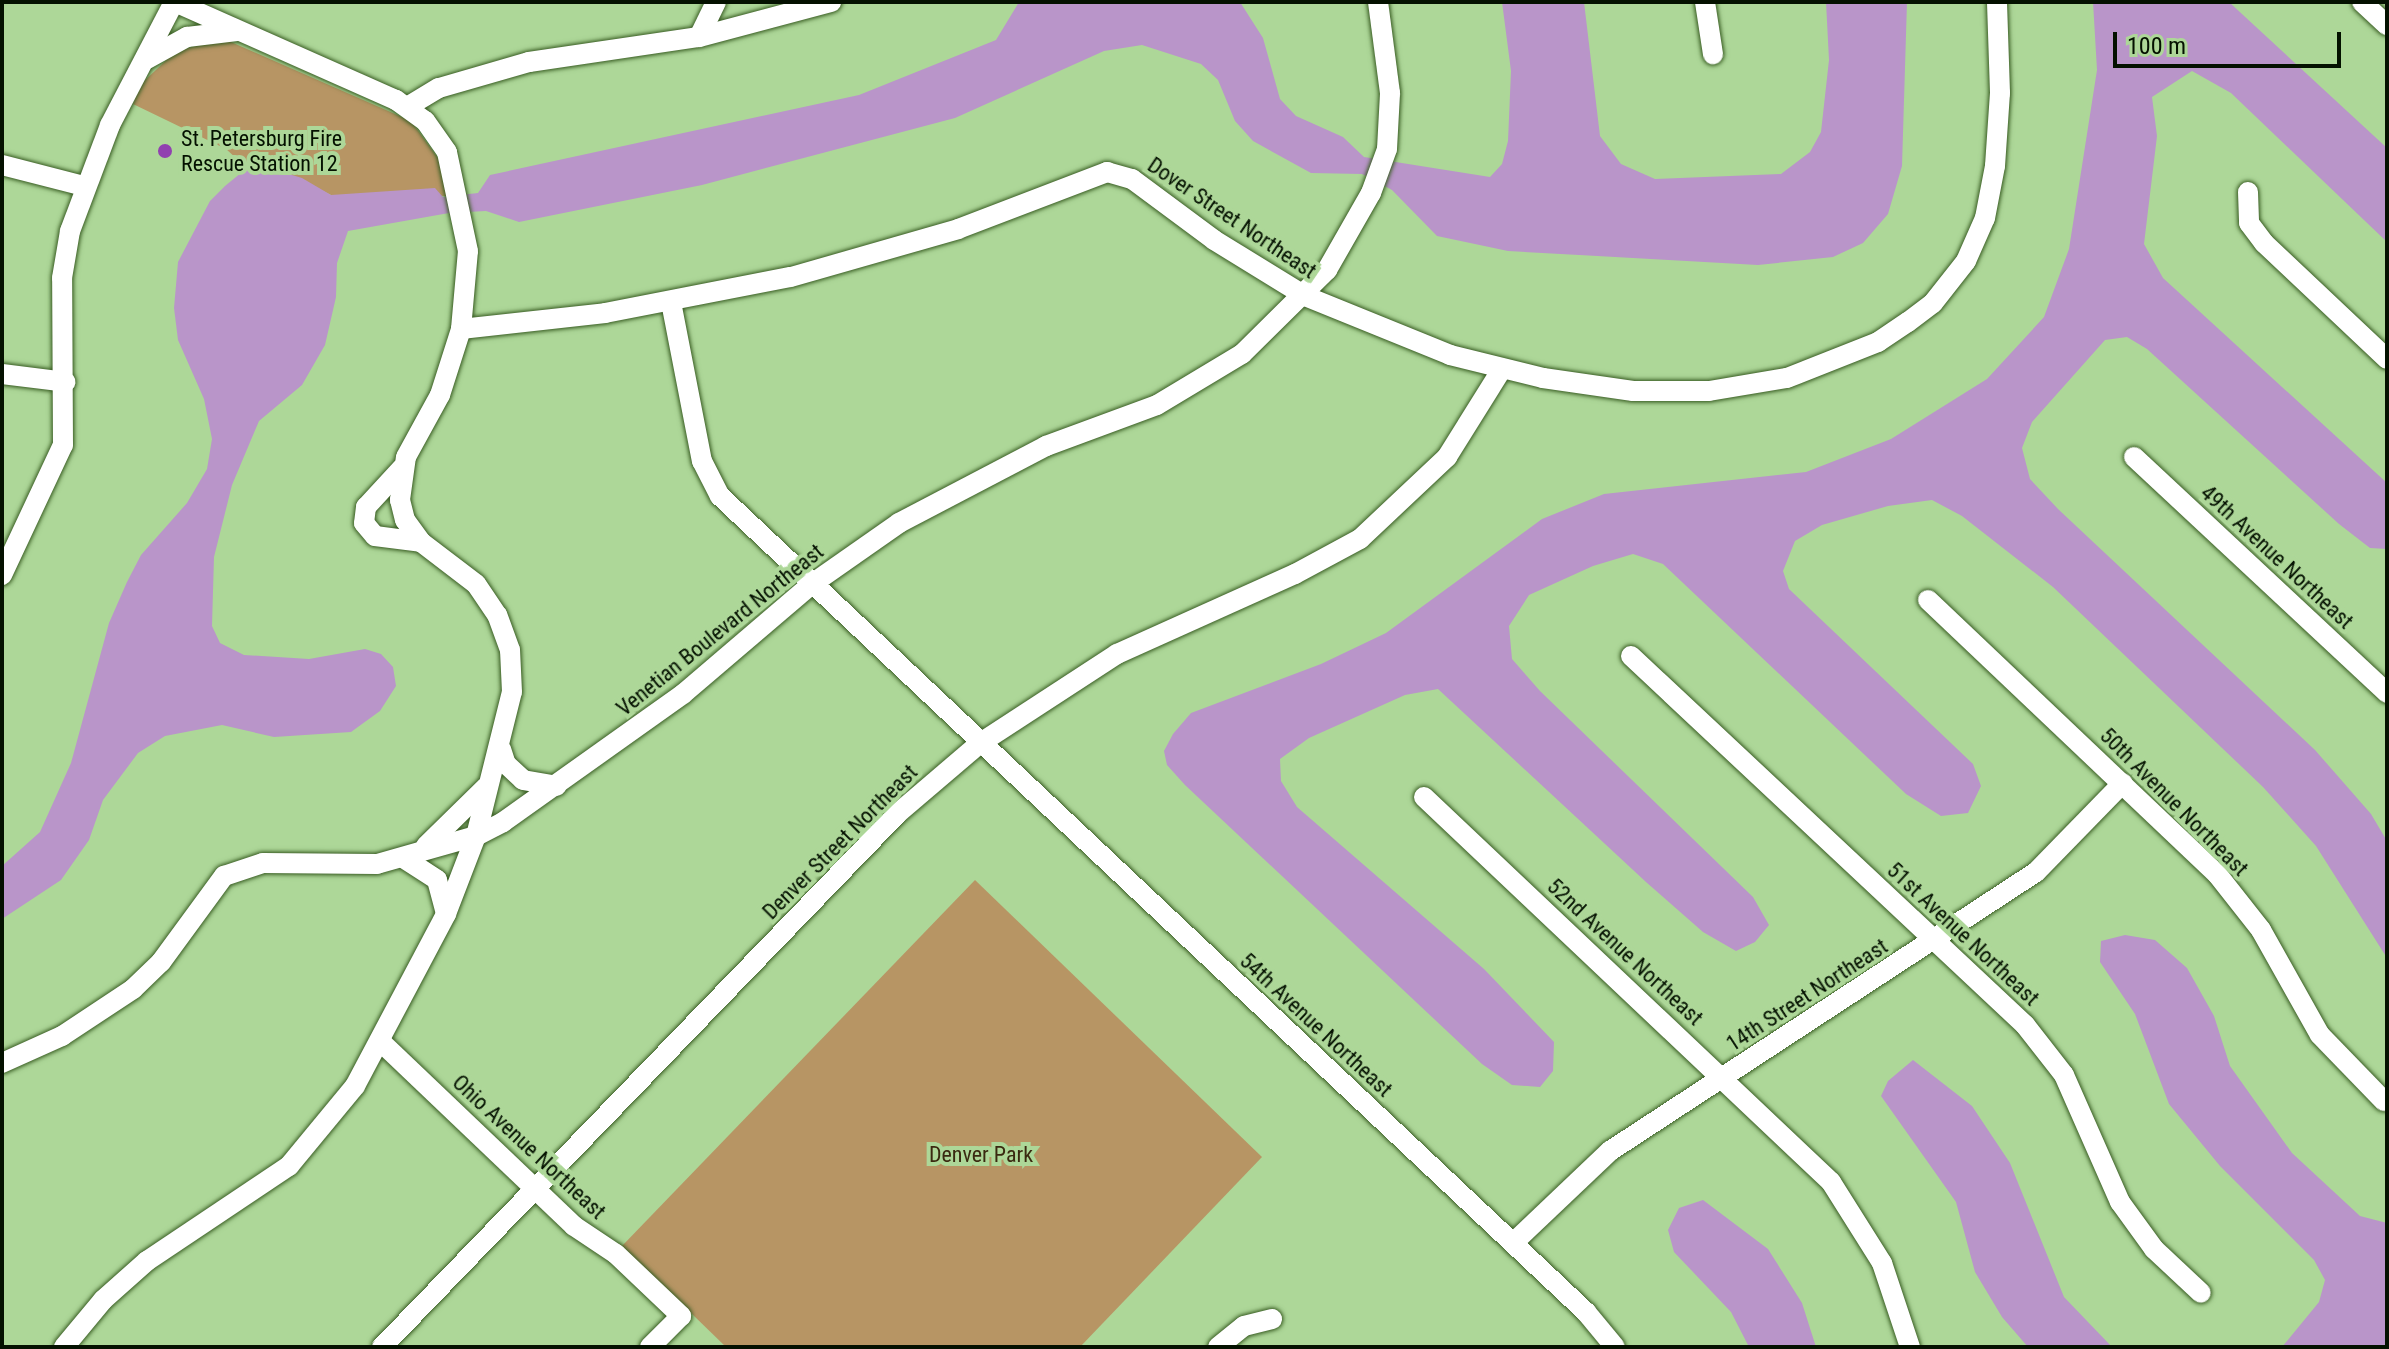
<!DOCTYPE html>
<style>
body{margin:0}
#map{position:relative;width:2389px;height:1349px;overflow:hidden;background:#add798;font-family:"Roboto Condensed",sans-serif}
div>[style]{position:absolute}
.green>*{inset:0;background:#b79564}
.water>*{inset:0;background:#b995c9}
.roads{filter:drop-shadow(0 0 2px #395d23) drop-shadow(0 0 2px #395d23)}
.minor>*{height:20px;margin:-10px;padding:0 10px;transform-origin:10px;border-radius:10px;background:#fff}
.dots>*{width:22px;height:22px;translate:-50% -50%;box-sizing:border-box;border:4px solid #add798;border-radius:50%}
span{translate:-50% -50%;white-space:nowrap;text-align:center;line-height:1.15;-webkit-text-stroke:8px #add798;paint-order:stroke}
.poi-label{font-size:22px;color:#041100}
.left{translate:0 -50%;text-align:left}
.street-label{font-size:22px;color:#041100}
.park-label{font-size:22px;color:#3a2910}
.frame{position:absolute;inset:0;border:4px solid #041100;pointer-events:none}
.scale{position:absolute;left:2113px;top:32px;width:228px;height:36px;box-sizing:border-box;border:4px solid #041100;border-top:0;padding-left:10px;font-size:24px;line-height:28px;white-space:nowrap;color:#041100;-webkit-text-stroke:6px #add798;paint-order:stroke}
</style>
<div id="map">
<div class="green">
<i style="clip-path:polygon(222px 38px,411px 121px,440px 161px,451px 196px,331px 195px,284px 172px,247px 168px,226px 149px,133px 104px,141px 84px,175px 52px)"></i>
<i style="clip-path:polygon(975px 880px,1262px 1157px,1080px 1347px,726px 1347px,622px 1246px)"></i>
</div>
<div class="water">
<i style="clip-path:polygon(1019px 2px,1240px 2px,1263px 38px,1280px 99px,1296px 116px,1343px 137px,1364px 157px,1490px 177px,1502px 164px,1508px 141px,1511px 71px,1502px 2px,1584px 2px,1600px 136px,1621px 164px,1655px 179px,1781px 174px,1810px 152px,1821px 132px,1829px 60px,1826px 2px,1907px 2px,1902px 166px,1888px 214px,1863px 243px,1833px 257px,1758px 265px,1508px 251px,1437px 236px,1392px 190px,1362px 174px,1311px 173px,1253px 141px,1235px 121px,1218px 80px,1201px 64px,1142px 45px,1104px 51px,955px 118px,702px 185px,519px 222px,486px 211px,449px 213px,348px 231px,337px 263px,336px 297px,325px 345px,302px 385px,259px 421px,232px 485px,214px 557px,212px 626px,220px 643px,244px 655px,309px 659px,365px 649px,381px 654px,393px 667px,396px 686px,380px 711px,351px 732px,274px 737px,222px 725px,165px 736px,138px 753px,103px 800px,89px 840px,61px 880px,2px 919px,2px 866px,40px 832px,71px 763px,109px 623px,127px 582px,141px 555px,187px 503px,207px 469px,212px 439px,204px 399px,178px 340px,174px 308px,178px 262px,210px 201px,225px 186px,247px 168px,262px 166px,302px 178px,331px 195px,435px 188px,443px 197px,478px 193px,490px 175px,859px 95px,996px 40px)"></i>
<i style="clip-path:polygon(2093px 2px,2229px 2px,2387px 148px,2387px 242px,2231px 93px,2192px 71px,2152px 97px,2157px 136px,2144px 244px,2163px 278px,2387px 483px,2387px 549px,2370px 548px,2339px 524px,2147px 349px,2127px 337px,2105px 340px,2032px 422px,2022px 448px,2030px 479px,2058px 509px,2315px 750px,2371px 814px,2387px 841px,2387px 958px,2316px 846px,2263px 787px,2053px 587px,1962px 516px,1932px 500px,1888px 506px,1822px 525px,1795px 541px,1783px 571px,1789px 589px,1973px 764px,1981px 786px,1968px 813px,1941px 816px,1906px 794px,1663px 564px,1633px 554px,1593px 566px,1529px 595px,1509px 626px,1512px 659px,1540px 691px,1753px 897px,1769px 925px,1755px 942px,1736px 951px,1703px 932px,1646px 882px,1438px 689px,1405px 695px,1309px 738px,1280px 759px,1281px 781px,1297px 807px,1484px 969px,1554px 1042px,1553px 1071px,1540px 1087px,1512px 1085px,1482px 1064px,1185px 785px,1167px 765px,1164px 751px,1173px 734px,1191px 713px,1321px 664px,1386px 633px,1542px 519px,1604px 494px,1806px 472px,1891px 439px,1987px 379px,2044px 317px,2069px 249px,2097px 70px)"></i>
<i style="clip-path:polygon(2125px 935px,2155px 940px,2187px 968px,2214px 1016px,2230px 1066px,2292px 1153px,2360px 1216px,2387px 1223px,2387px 1347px,2282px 1347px,2319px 1302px,2325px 1280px,2314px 1260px,2220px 1166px,2169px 1104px,2135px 1014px,2100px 962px,2101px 941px)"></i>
<i style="clip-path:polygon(1913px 1060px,1972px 1106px,2010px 1163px,2064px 1297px,2112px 1347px,2028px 1347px,2002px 1317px,1975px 1272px,1956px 1202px,1881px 1096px,1888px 1081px)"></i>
<i style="clip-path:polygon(1703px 1200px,1768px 1249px,1802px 1303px,1816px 1347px,1749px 1347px,1731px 1312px,1674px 1252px,1668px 1230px,1679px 1208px)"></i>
</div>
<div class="roads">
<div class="minor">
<i style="left:1705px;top:2px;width:53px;rotate:81.3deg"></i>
<i style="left:2362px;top:2px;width:34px;rotate:43deg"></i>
<i style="left:699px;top:37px;width:39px;rotate:-64deg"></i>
<i style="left:147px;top:59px;width:46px;rotate:-28.8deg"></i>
<i style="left:187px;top:37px;width:50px;rotate:-6.8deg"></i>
<i style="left:407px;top:107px;width:37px;rotate:-31deg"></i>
<i style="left:439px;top:88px;width:94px;rotate:-16.1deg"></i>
<i style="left:529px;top:62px;width:172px;rotate:-8.4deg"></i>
<i style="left:699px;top:37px;width:137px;rotate:-14.9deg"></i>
<i style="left:2px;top:165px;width:85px;rotate:14.4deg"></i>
<i style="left:2248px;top:192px;width:31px;rotate:88deg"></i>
<i style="left:2249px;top:223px;width:25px;rotate:53deg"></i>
<i style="left:2264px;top:243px;width:169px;rotate:43.3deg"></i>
<i style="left:671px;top:302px;width:162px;rotate:79deg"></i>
<i style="left:702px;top:461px;width:39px;rotate:63deg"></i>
<i style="left:720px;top:496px;width:1190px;rotate:43.3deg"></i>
<i style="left:1586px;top:1312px;width:45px;rotate:50.4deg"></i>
<i style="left:461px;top:329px;width:145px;rotate:-6.3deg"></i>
<i style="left:605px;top:313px;width:189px;rotate:-11deg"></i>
<i style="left:791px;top:277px;width:174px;rotate:-16deg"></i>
<i style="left:958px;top:229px;width:160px;rotate:-20.9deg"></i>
<i style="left:1107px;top:172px;width:26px;rotate:16deg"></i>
<i style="left:1132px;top:179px;width:102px;rotate:36.6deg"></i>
<i style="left:1214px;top:240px;width:107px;rotate:31.6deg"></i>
<i style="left:1305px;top:296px;width:157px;rotate:22.1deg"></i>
<i style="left:1450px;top:355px;width:96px;rotate:13.9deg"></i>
<i style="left:1543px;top:378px;width:91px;rotate:8.2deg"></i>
<i style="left:1633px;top:391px;width:76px"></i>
<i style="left:1709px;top:391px;width:79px;rotate:-9.5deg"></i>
<i style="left:1787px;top:378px;width:98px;rotate:-21.6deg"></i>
<i style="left:1878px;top:342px;width:36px;rotate:-34deg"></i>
<i style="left:1908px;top:322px;width:31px;rotate:-37deg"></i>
<i style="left:1933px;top:303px;width:53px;rotate:-51.8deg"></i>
<i style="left:1966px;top:261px;width:47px;rotate:-66.2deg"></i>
<i style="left:1985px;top:218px;width:53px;rotate:-79.1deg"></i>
<i style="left:1995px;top:166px;width:73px;rotate:-86.1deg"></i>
<i style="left:2000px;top:93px;width:91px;rotate:-91.9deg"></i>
<i style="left:2px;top:374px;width:64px;rotate:7.1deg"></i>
<i style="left:2134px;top:457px;width:346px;rotate:43deg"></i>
<i style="left:402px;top:468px;width:53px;rotate:132.7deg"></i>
<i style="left:366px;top:507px;width:16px;rotate:97deg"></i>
<i style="left:364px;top:523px;width:17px;rotate:50deg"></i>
<i style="left:375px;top:536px;width:46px;rotate:7.4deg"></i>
<i style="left:2px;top:575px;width:144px;rotate:-64.9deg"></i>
<i style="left:63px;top:445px;width:167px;rotate:-90.3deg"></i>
<i style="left:62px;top:278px;width:48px;rotate:-80.3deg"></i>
<i style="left:70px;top:231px;width:113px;rotate:-69.3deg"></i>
<i style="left:110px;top:125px;width:139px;rotate:-62.5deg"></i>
<i style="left:1928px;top:600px;width:398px;rotate:43.5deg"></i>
<i style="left:2217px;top:874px;width:71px;rotate:51.8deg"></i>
<i style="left:2261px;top:930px;width:120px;rotate:60.7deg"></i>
<i style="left:2320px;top:1035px;width:92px;rotate:45.9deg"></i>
<i style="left:1631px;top:656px;width:540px;rotate:43.12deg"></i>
<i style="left:2025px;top:1025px;width:63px;rotate:52deg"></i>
<i style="left:2064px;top:1075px;width:139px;rotate:66.2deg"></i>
<i style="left:2120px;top:1202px;width:58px;rotate:54.1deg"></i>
<i style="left:2154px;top:1249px;width:64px;rotate:43.1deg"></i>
<i style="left:501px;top:749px;width:16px;rotate:72deg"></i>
<i style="left:506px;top:764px;width:23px;rotate:43deg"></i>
<i style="left:523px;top:780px;width:34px;rotate:10deg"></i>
<i style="left:1424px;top:797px;width:560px;rotate:43.41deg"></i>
<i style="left:1831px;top:1182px;width:96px;rotate:57.8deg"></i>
<i style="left:1882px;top:1263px;width:89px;rotate:71.6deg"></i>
<i style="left:426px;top:846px;width:84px;rotate:-44.5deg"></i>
<i style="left:405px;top:859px;width:38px;rotate:33deg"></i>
<i style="left:437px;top:880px;width:35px;rotate:75deg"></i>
<i style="left:382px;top:1043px;width:265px;rotate:43.6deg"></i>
<i style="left:574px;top:1226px;width:50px;rotate:33.7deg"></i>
<i style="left:616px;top:1254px;width:90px;rotate:43.6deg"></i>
<i style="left:681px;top:1316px;width:44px;rotate:135deg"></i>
<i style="left:2px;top:1063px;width:66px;rotate:-24.2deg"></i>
<i style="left:62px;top:1036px;width:85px;rotate:-33.5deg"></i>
<i style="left:133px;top:989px;width:39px;rotate:-44deg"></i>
<i style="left:161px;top:962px;width:107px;rotate:-53.8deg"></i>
<i style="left:224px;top:876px;width:41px;rotate:-18.4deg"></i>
<i style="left:263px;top:863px;width:114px;rotate:0.5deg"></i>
<i style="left:377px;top:864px;width:103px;rotate:-15.8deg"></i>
<i style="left:476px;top:836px;width:30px;rotate:-27deg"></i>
<i style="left:503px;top:822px;width:221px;rotate:-35.4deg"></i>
<i style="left:683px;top:694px;width:170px;rotate:-40.5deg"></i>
<i style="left:812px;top:584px;width:106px;rotate:-35deg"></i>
<i style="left:899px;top:523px;width:166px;rotate:-27.6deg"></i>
<i style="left:1046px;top:446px;width:118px;rotate:-20.3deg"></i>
<i style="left:1157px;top:405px;width:99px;rotate:-31deg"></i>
<i style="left:1242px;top:354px;width:120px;rotate:-44.7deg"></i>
<i style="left:1327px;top:270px;width:89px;rotate:-60.3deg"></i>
<i style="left:1371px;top:193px;width:47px;rotate:-70deg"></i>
<i style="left:1387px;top:149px;width:56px;rotate:-86.9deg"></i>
<i style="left:1390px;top:93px;width:92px;rotate:-97.5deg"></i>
<i style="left:1513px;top:1243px;width:134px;rotate:-43.5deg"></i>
<i style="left:1610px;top:1151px;width:509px;rotate:-33.22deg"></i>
<i style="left:2036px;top:872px;width:124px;rotate:-45.7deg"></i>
<i style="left:64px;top:1347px;width:61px;rotate:-50.3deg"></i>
<i style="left:103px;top:1300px;width:59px;rotate:-41.6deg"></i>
<i style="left:147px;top:1261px;width:171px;rotate:-33.8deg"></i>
<i style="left:289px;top:1166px;width:104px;rotate:-50.5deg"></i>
<i style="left:355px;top:1086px;width:195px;rotate:-62.1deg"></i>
<i style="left:446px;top:914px;width:84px;rotate:-69deg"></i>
<i style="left:476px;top:836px;width:148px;rotate:-76deg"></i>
<i style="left:512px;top:692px;width:42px;rotate:-92.7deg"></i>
<i style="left:510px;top:650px;width:37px;rotate:-110deg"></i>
<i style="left:497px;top:615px;width:37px;rotate:-124deg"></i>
<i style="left:476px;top:584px;width:69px;rotate:-142.6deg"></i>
<i style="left:421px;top:542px;width:27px;rotate:-126deg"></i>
<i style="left:405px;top:520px;width:21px;rotate:-104deg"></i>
<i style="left:400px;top:500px;width:43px;rotate:-82.1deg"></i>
<i style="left:406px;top:457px;width:71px;rotate:-61.3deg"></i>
<i style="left:440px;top:395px;width:69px;rotate:-72.3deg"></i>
<i style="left:461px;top:329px;width:78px;rotate:-84.9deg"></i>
<i style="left:468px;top:251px;width:101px;rotate:-102deg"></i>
<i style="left:447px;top:152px;width:38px;rotate:-125deg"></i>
<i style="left:425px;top:121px;width:36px;rotate:-144deg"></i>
<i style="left:396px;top:100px;width:242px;rotate:-156.1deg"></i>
<i style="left:382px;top:1347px;width:741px;rotate:-45.98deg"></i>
<i style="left:897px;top:814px;width:108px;rotate:-40.5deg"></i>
<i style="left:979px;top:744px;width:165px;rotate:-33.1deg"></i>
<i style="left:1117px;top:654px;width:195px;rotate:-24.2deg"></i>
<i style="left:1295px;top:574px;width:74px;rotate:-28.3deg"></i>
<i style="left:1360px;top:539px;width:120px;rotate:-43.3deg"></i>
<i style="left:1447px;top:457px;width:104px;rotate:-58deg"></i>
<i style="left:1218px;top:1347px;width:33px;rotate:-39deg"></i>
<i style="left:1244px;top:1326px;width:29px;rotate:-14deg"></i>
</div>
</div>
<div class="dots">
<i style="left:165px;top:151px;background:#9141b0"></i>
</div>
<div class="poi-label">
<span class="left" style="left:181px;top:151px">St. Petersburg Fire<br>Rescue Station 12</span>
</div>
<div class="street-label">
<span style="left:1232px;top:218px;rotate:34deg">Dover Street Northeast</span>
<span style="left:2277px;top:557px;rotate:43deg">49th Avenue Northeast</span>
<span style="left:720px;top:630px;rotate:-39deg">Venetian Boulevard Northeast</span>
<span style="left:2174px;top:802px;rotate:45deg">50th Avenue Northeast</span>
<span style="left:840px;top:842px;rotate:-45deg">Denver Street Northeast</span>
<span style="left:1963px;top:934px;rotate:43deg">51st Avenue Northeast</span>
<span style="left:1625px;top:952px;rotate:43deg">52nd Avenue Northeast</span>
<span style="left:1807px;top:995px;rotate:-33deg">14th Street Northeast</span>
<span style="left:1316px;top:1025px;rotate:43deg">54th Avenue Northeast</span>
<span style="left:529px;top:1147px;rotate:43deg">Ohio Avenue Northeast</span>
</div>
<div class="park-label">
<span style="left:981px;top:1155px">Denver Park</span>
</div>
<div class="frame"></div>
<div class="scale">100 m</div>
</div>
